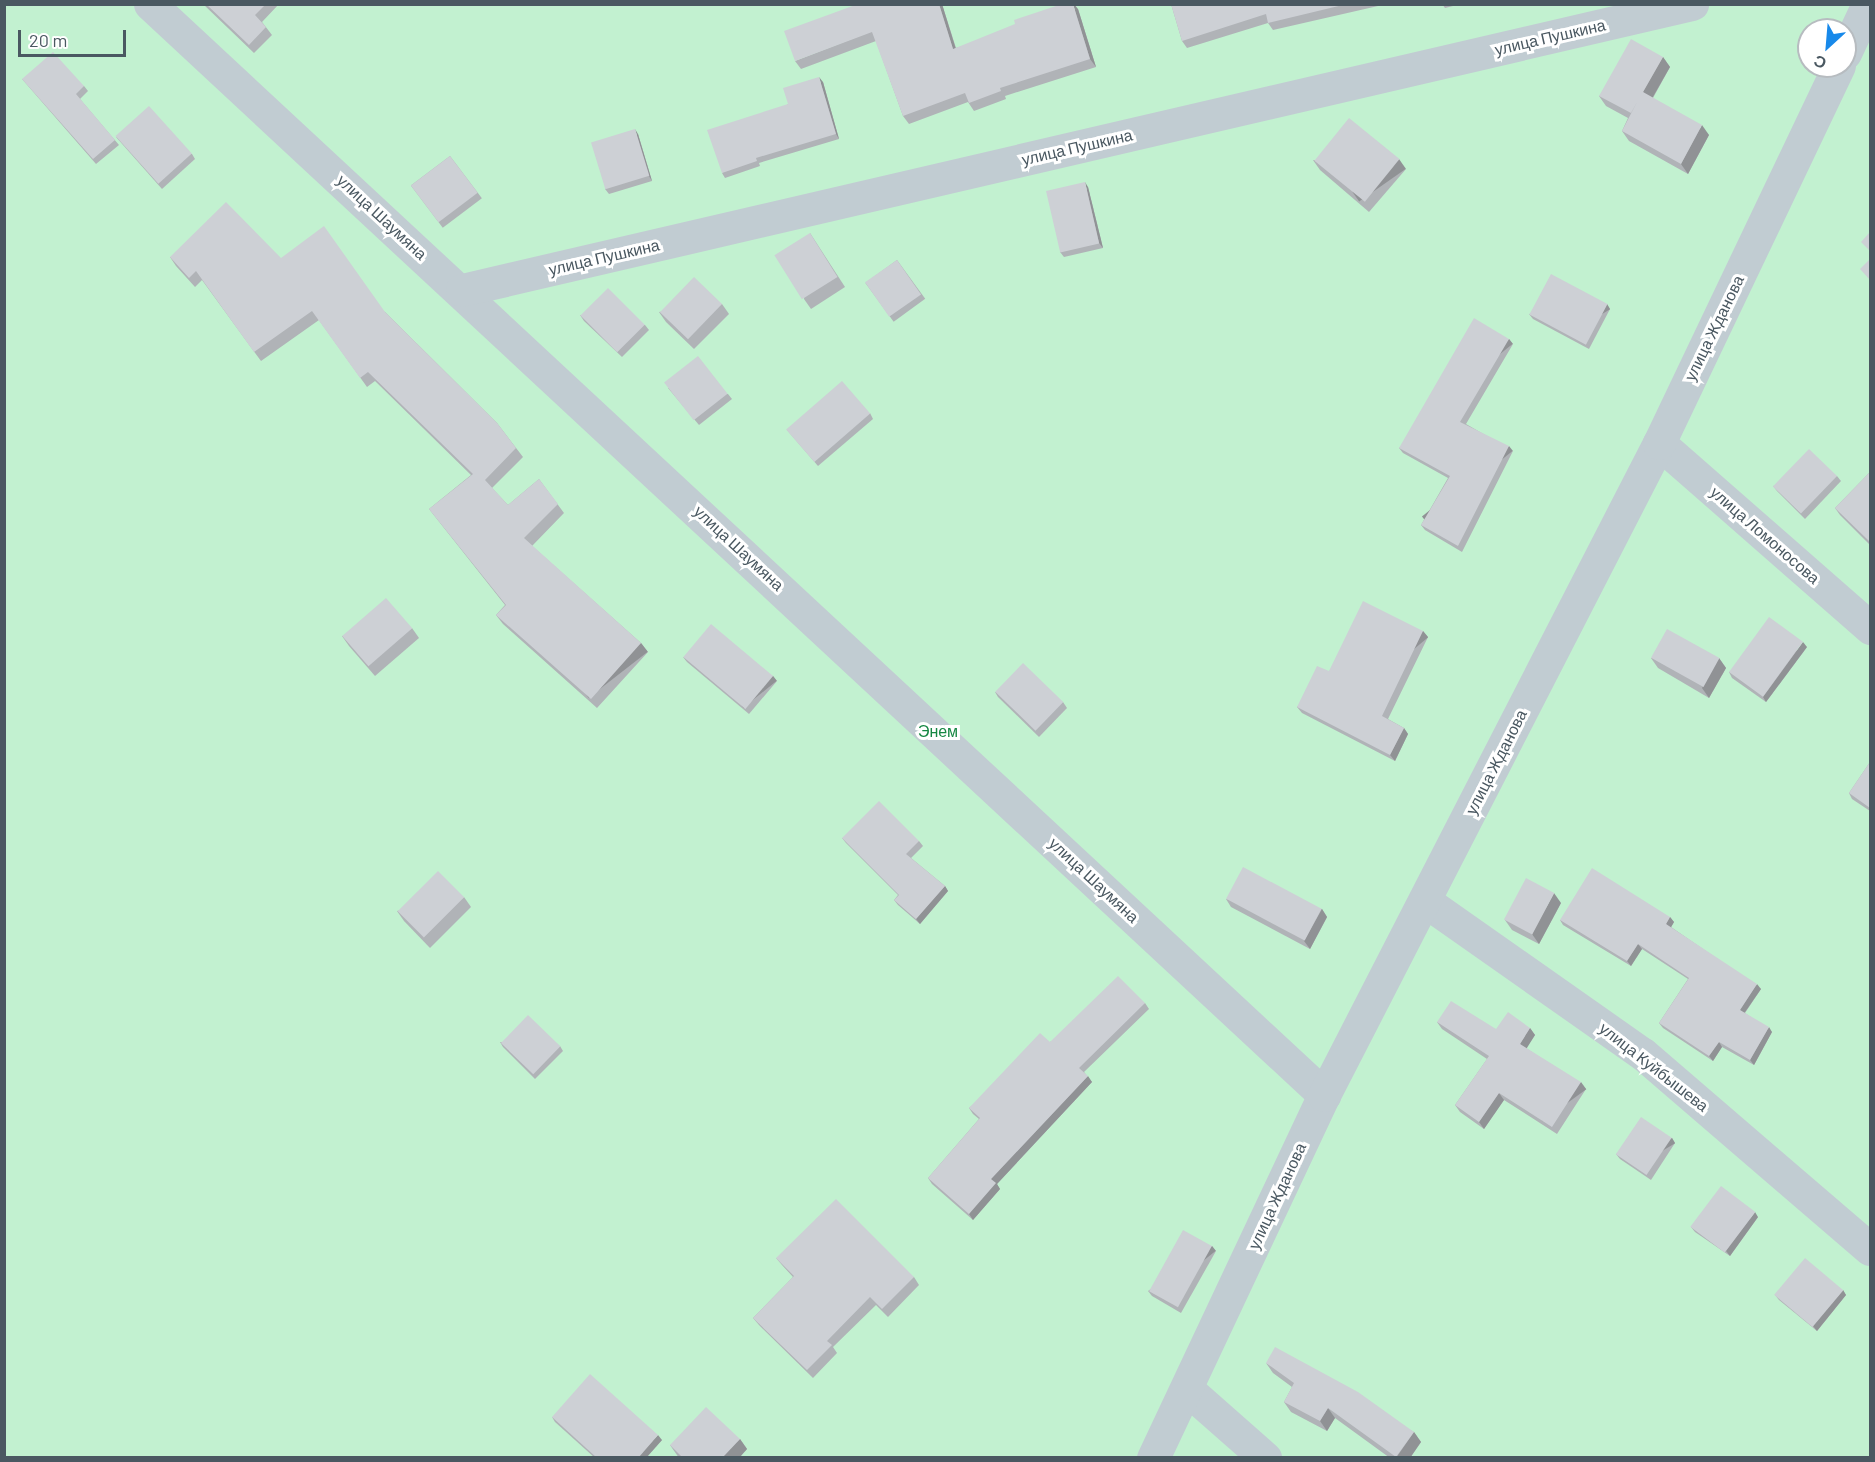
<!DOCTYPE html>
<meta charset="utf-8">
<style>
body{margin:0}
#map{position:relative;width:1875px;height:1462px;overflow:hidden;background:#f5f3f3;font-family:Barlow,sans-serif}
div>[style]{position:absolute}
.green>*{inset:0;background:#c2f1d0}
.minor>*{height:33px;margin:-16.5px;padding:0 16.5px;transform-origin:16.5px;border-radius:16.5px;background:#c1ccd2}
.tertiary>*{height:33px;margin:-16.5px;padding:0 16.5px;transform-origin:16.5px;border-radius:16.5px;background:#c1ccd2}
.wall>*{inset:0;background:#b0b3b7;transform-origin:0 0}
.shaded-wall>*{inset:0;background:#909295;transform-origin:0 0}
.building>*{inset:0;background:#cdd0d5;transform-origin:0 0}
span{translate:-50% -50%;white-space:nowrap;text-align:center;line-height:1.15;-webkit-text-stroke:6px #fff;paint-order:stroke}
.street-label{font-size:16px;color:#4a5861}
.park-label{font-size:16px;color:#168743}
.frame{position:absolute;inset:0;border:6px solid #4a5861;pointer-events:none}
.north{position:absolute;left:1797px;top:18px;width:60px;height:60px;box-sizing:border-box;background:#fff;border:2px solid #b7bcc0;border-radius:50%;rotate:206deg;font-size:16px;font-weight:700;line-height:24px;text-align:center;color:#4a5861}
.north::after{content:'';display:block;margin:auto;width:21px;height:27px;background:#1889ea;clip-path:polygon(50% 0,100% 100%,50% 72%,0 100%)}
.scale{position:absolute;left:18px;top:30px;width:108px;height:27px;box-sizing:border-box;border:3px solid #4a5861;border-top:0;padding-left:8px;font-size:18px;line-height:21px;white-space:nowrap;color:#4a5861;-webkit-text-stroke:4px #fff;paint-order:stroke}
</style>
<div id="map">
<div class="green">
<i style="clip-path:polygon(evenodd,5px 5px,1870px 5px,1870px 1457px,5px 1457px,5px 5px,1809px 30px,1845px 30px,1845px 66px,1809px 66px,1809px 30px)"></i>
</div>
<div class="minor">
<i style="left:150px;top:4px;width:1603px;rotate:42.9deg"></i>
<i style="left:462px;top:290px;width:1263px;rotate:-13.09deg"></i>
<i style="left:1659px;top:443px;width:281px;rotate:41.2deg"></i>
<i style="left:1425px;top:901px;width:266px;rotate:35.1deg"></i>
<i style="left:1643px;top:1054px;width:299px;rotate:40.7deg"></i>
<i style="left:1188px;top:1390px;width:103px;rotate:41.4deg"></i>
</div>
<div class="tertiary">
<i style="left:1845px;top:53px;width:54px;rotate:-64.9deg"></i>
<i style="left:1153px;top:1458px;width:401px;rotate:-64.8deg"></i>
<i style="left:1324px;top:1095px;width:733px;rotate:-62.81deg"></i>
<i style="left:1659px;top:443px;width:418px;rotate:-64.5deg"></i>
</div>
<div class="wall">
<i style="clip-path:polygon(203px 4px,279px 4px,262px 22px,272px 35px,254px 53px)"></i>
<i style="clip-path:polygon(942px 4px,956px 48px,1078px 9px,1096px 67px,1005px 96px,1006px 99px,974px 111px,968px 102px,909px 124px,903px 116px,876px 41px,801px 69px,795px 61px)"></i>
<i style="clip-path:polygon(1171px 4px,1378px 4px,1378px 6px,1273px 30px,1268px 23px,1187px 48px,1182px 41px)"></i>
<i style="clip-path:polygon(1442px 4px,1461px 4px,1445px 8px)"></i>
<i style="clip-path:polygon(1663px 57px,1670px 67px,1653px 98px,1709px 135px,1688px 174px,1629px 141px,1622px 131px,1628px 118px,1606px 106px,1599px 96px)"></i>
<i style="clip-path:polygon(22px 79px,84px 86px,88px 91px,80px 99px,119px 145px,96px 164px)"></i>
<i style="clip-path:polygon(823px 82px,839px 139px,759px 163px,760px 166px,725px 178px,722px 173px,788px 104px)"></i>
<i style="clip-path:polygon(638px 134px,652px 181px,609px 194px,605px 189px)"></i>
<i style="clip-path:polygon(116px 137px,192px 154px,195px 159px,162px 189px)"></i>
<i style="left:450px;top:156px;width:53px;height:49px;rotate:53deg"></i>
<i style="clip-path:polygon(1313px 160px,1406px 169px,1369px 212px,1320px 170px)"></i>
<i style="clip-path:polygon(1088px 187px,1103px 248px,1064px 257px,1060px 252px)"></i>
<i style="clip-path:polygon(810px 233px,845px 287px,811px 309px,804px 299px)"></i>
<i style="clip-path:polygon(170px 257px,281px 258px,385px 312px,497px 423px,523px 457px,492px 488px,508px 505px,539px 479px,564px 513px,532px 546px,641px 643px,648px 652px,597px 708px,503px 624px,496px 615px,505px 605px,429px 509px,471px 475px,375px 381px,367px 387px,319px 320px,261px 361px,202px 280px,195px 287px,176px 266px)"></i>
<i style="left:897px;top:260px;width:48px;height:39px;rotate:54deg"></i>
<i style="clip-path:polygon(722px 304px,729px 314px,694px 349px,666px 322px,659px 312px)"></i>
<i style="clip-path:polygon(1607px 304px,1610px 309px,1589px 349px,1533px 319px,1529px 314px)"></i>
<i style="clip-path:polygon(580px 315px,645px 325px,649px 330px,622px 357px,584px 321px)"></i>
<i style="clip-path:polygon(1509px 339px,1513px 344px,1466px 424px,1513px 451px,1462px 552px,1425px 530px,1421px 525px,1448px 478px,1403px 453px,1399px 448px)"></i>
<i style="clip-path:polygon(668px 388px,728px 394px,732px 399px,699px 425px)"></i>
<i style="clip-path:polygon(870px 413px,873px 419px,818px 466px,787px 430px)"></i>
<i style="clip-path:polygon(1870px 472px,1870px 545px,1840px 515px,1835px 508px)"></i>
<i style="clip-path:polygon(1837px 476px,1841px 481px,1805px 519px,1777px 491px,1773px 486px)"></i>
<i style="clip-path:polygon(412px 628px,419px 638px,375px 676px,349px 646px,342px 636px)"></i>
<i style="clip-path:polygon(1423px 631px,1428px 637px,1388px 719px,1404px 728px,1408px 734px,1395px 761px,1302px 713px,1297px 707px,1329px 671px)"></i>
<i style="clip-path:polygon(1807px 647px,1766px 702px,1732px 678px,1729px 672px)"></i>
<i style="clip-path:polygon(683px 657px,773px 676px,777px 681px,749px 714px,687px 662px)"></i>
<i style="clip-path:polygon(1651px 658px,1719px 658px,1726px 668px,1709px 698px,1658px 668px)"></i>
<i style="clip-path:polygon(995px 692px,1063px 702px,1067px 708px,1039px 737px,998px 697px)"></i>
<i style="clip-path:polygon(1870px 762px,1870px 811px,1852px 799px,1849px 793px)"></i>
<i style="clip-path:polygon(842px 838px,919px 841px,923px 846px,911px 858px,945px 886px,948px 891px,920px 924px,898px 905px,894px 900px,898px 895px,846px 843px)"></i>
<i style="clip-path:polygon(464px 897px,471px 907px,430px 948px,404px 921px,397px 911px)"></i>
<i style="clip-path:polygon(1226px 899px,1322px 909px,1327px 917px,1310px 949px,1231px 907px)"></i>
<i style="clip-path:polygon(1561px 903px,1539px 944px,1512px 930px,1505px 920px)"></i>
<i style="clip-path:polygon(1670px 917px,1674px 922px,1671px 927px,1761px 989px,1745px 1013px,1772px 1032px,1754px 1065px,1722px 1047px,1713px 1061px,1663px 1028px,1659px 1023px,1688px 979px,1642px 949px,1631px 966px,1563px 925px,1560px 920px)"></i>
<i style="clip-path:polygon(1145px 1003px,1149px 1009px,1084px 1072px,1092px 1082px,997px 1184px,1000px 1189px,973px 1220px,932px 1184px,928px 1178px,979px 1119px,973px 1114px,969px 1108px,1050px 1042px)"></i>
<i style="clip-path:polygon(1437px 1022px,1496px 1029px,1530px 1028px,1535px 1035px,1526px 1048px,1586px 1089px,1557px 1134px,1504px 1100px,1484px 1129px,1460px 1112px,1455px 1105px,1487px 1059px,1442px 1029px)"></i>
<i style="clip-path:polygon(500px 1042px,560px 1046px,563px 1051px,535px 1079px,503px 1047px)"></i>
<i style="clip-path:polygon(1672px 1138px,1675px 1143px,1651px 1180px,1620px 1159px,1616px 1154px)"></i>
<i style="clip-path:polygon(1758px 1217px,1730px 1256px,1695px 1232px,1691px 1227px)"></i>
<i style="clip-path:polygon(1212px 1246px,1216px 1251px,1181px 1313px,1152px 1296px,1148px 1291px)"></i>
<i style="clip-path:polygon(776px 1258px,914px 1277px,919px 1285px,888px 1317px,876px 1305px,833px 1347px,837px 1353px,813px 1378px,759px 1325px,753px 1318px,793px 1277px,782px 1265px)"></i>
<i style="clip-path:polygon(1843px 1290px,1846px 1295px,1817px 1331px,1779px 1300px,1775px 1295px)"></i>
<i style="clip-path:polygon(1266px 1363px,1414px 1432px,1421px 1442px,1410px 1458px,1390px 1458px,1335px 1418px,1327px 1431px,1291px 1412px,1284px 1402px,1292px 1387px,1273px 1373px)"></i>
<i style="clip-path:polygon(552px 1417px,662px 1440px,646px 1458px,595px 1458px,555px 1422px)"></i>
<i style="clip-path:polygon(740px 1439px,747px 1449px,739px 1458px,679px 1458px,670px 1445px)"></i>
</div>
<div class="shaded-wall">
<i style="clip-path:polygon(939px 4px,942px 4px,958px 56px,953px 49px)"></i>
<i style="clip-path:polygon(1073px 4px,1074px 4px,1078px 9px,1096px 67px,1090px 59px)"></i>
<i style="clip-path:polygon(1663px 57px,1670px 67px,1650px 102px,1643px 92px)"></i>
<i style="clip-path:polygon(819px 77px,823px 82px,839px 139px,836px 134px)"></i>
<i style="clip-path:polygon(1702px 125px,1709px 135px,1688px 174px,1681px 164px)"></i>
<i style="clip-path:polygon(635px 129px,638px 134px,652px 181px,649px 176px)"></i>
<i style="left:1399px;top:159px;width:12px;height:57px;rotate:55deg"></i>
<i style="clip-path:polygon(1085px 182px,1088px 187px,1103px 248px,1099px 243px)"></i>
<i style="left:1607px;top:304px;width:6px;height:45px;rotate:59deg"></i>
<i style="left:1509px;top:339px;width:6px;height:96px;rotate:51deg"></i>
<i style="left:1509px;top:446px;width:6px;height:112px;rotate:51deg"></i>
<i style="left:1423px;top:631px;width:8px;height:94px;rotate:50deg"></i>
<i style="clip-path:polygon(1803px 642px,1807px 647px,1766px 702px,1763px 697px)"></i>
<i style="left:641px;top:643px;width:11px;height:75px;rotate:52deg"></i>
<i style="clip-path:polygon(1719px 658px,1726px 668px,1709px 698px,1702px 688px)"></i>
<i style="left:773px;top:676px;width:6px;height:43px;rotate:51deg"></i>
<i style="clip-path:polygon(1404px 728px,1408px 734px,1395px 761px,1390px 755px)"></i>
<i style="clip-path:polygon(945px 886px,948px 891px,920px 924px,916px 919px)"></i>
<i style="clip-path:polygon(1554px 893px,1561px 903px,1539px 944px,1532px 934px)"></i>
<i style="clip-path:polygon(1322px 909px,1327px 917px,1310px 949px,1304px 941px)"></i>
<i style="clip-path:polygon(1670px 917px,1674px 922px,1670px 929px,1666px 924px)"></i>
<i style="clip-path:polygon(1638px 944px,1642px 949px,1631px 966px,1627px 961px)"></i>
<i style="clip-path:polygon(1757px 984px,1761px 989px,1743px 1015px,1740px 1010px)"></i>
<i style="clip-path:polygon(1769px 1027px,1772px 1032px,1754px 1065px,1750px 1060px)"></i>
<i style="clip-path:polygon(1530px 1028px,1535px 1035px,1525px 1051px,1520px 1044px)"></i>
<i style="clip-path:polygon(1719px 1042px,1722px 1047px,1713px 1061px,1709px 1056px)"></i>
<i style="clip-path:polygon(1088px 1076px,1092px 1082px,997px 1184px,1000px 1189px,973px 1220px,969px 1214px,991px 1179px)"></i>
<i style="left:1581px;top:1082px;width:9px;height:54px;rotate:54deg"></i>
<i style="clip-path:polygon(1499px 1093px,1504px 1100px,1484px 1129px,1479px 1122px)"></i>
<i style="left:1672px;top:1138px;width:6px;height:44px;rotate:59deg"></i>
<i style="clip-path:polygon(1755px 1212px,1758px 1217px,1730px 1256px,1726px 1251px)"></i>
<i style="left:1212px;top:1246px;width:6px;height:71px;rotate:51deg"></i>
<i style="clip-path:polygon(1843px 1290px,1846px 1295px,1817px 1331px,1813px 1326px)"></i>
<i style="clip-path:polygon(1328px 1408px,1335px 1418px,1327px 1431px,1320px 1421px)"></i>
<i style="clip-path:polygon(1414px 1432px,1421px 1442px,1410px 1458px,1396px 1458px)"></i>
<i style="clip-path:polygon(658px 1435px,662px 1440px,646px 1458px,638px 1458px)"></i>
<i style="clip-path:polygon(740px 1439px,747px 1449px,739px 1458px,722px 1458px)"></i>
</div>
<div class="building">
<i style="clip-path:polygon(206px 4px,266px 4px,255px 15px,266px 27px,249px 45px)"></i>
<i style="clip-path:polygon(858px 4px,939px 4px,953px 49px,1015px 24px,1014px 20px,1062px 4px,1073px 4px,1090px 59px,1000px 88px,1001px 91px,969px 103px,965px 93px,903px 116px,872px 32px,795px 61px,784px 31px)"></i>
<i style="clip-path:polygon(1171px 4px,1347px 4px,1268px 23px,1266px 14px,1182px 41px)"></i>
<i style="clip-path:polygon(1631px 39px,1663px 57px,1643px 92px,1702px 125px,1681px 164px,1622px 131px,1637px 102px,1631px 113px,1599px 96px)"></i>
<i style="clip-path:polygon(53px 52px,84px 86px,76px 94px,115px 140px,93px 159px,22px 79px)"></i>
<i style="clip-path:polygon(819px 77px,836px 134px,756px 158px,757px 161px,722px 173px,707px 130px,788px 104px,783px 88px)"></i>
<i style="left:149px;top:106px;width:64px;height:45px;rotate:48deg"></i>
<i style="left:1349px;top:118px;width:65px;height:55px;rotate:39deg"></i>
<i style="left:635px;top:129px;width:49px;height:46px;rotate:73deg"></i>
<i style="left:450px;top:156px;width:46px;height:49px;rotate:53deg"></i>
<i style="left:1085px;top:182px;width:63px;height:40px;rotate:77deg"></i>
<i style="clip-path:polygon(226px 202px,281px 258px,324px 226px,385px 312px,497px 423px,516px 448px,485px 480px,508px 505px,539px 479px,558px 504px,524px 538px,641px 643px,591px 699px,496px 615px,506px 605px,429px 509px,473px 474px,368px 372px,360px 378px,312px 311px,254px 352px,196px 271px,189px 278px,170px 257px)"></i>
<i style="clip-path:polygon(1870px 232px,1870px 251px,1861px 242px)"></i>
<i style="left:810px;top:233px;width:52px;height:42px;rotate:58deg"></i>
<i style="clip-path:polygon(1870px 259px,1870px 280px,1860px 269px)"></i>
<i style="left:897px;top:260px;width:42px;height:39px;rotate:55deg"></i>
<i style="left:1551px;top:274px;width:64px;height:46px;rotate:28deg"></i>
<i style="left:694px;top:277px;width:39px;height:49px;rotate:44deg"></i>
<i style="left:608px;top:288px;width:52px;height:39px;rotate:45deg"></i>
<i style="clip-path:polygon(1474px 318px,1509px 339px,1460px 422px,1509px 446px,1458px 546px,1421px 525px,1450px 476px,1399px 448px)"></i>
<i style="left:698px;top:356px;width:48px;height:43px;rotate:52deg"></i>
<i style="left:842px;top:381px;width:43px;height:74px;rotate:49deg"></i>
<i style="left:1809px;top:449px;width:39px;height:52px;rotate:44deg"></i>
<i style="clip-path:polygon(1870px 472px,1870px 542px,1835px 508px)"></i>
<i style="left:386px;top:598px;width:40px;height:58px;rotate:49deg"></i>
<i style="clip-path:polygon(1363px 601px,1423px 631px,1382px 716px,1404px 728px,1390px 755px,1297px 707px,1317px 666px,1329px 671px)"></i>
<i style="left:1769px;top:617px;width:42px;height:68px;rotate:36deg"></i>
<i style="left:711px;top:624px;width:81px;height:43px;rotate:40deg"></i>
<i style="left:1667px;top:629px;width:60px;height:33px;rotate:29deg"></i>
<i style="left:1023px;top:663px;width:56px;height:40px;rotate:44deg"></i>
<i style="clip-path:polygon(1870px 762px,1870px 808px,1849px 793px)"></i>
<i style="clip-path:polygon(879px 801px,919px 841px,906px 854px,945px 886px,916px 919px,894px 900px,899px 895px,842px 838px)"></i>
<i style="left:1243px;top:867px;width:89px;height:36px;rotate:28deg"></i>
<i style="clip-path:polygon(1592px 868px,1670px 917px,1666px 924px,1757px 984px,1740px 1010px,1769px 1027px,1750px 1060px,1719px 1042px,1709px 1056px,1659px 1023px,1689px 978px,1638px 944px,1627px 961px,1560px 920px)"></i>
<i style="left:438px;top:871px;width:37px;height:57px;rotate:45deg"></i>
<i style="left:1526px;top:878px;width:32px;height:47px;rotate:28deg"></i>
<i style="clip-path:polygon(1118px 976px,1145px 1003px,1079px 1068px,1088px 1076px,991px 1179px,996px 1183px,969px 1214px,928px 1178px,980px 1118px,969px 1108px,1040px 1033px,1050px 1042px)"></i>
<i style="clip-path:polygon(1451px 1001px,1496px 1029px,1508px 1012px,1530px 1028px,1520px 1044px,1581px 1082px,1552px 1127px,1499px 1093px,1479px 1122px,1455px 1105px,1489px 1056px,1437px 1022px)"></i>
<i style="left:528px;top:1015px;width:45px;height:39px;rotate:44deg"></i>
<i style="left:1641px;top:1117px;width:37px;height:45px;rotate:34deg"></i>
<i style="left:1721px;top:1186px;width:43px;height:51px;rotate:37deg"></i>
<i style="clip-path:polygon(836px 1199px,914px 1277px,882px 1309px,870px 1297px,827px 1341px,832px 1345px,807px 1370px,753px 1318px,794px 1276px,776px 1258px)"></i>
<i style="left:1183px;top:1230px;width:33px;height:70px;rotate:29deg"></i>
<i style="left:1805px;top:1258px;width:50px;height:48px;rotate:40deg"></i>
<i style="clip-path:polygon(1275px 1347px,1358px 1392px,1414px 1432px,1396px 1457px,1328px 1408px,1320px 1421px,1284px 1402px,1294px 1383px,1266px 1363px)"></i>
<i style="clip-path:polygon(590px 1374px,658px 1435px,638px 1458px,597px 1458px,552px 1417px)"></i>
<i style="clip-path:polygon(706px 1407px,740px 1439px,722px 1458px,683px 1458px,670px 1445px)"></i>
</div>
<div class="street-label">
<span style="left:1550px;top:37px;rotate:-13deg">улица Пушкина</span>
<span style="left:1077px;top:147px;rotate:-13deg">улица Пушкина</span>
<span style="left:382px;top:217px;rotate:43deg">улица Шаумяна</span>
<span style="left:604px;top:257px;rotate:-13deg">улица Пушкина</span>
<span style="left:1714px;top:328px;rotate:-64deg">улица Жданова</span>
<span style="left:1765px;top:535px;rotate:41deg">улица Ломоносова</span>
<span style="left:739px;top:548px;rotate:43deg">улица Шаумяна</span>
<span style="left:1496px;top:762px;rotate:-63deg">улица Жданова</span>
<span style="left:1094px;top:880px;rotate:43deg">улица Шаумяна</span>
<span style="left:1654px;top:1067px;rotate:38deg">улица Куйбышева</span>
<span style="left:1277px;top:1196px;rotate:-65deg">улица Жданова</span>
</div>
<div class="park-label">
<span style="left:938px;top:731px">Энем</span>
</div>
<div class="frame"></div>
<div class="north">С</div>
<div class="scale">20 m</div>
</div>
